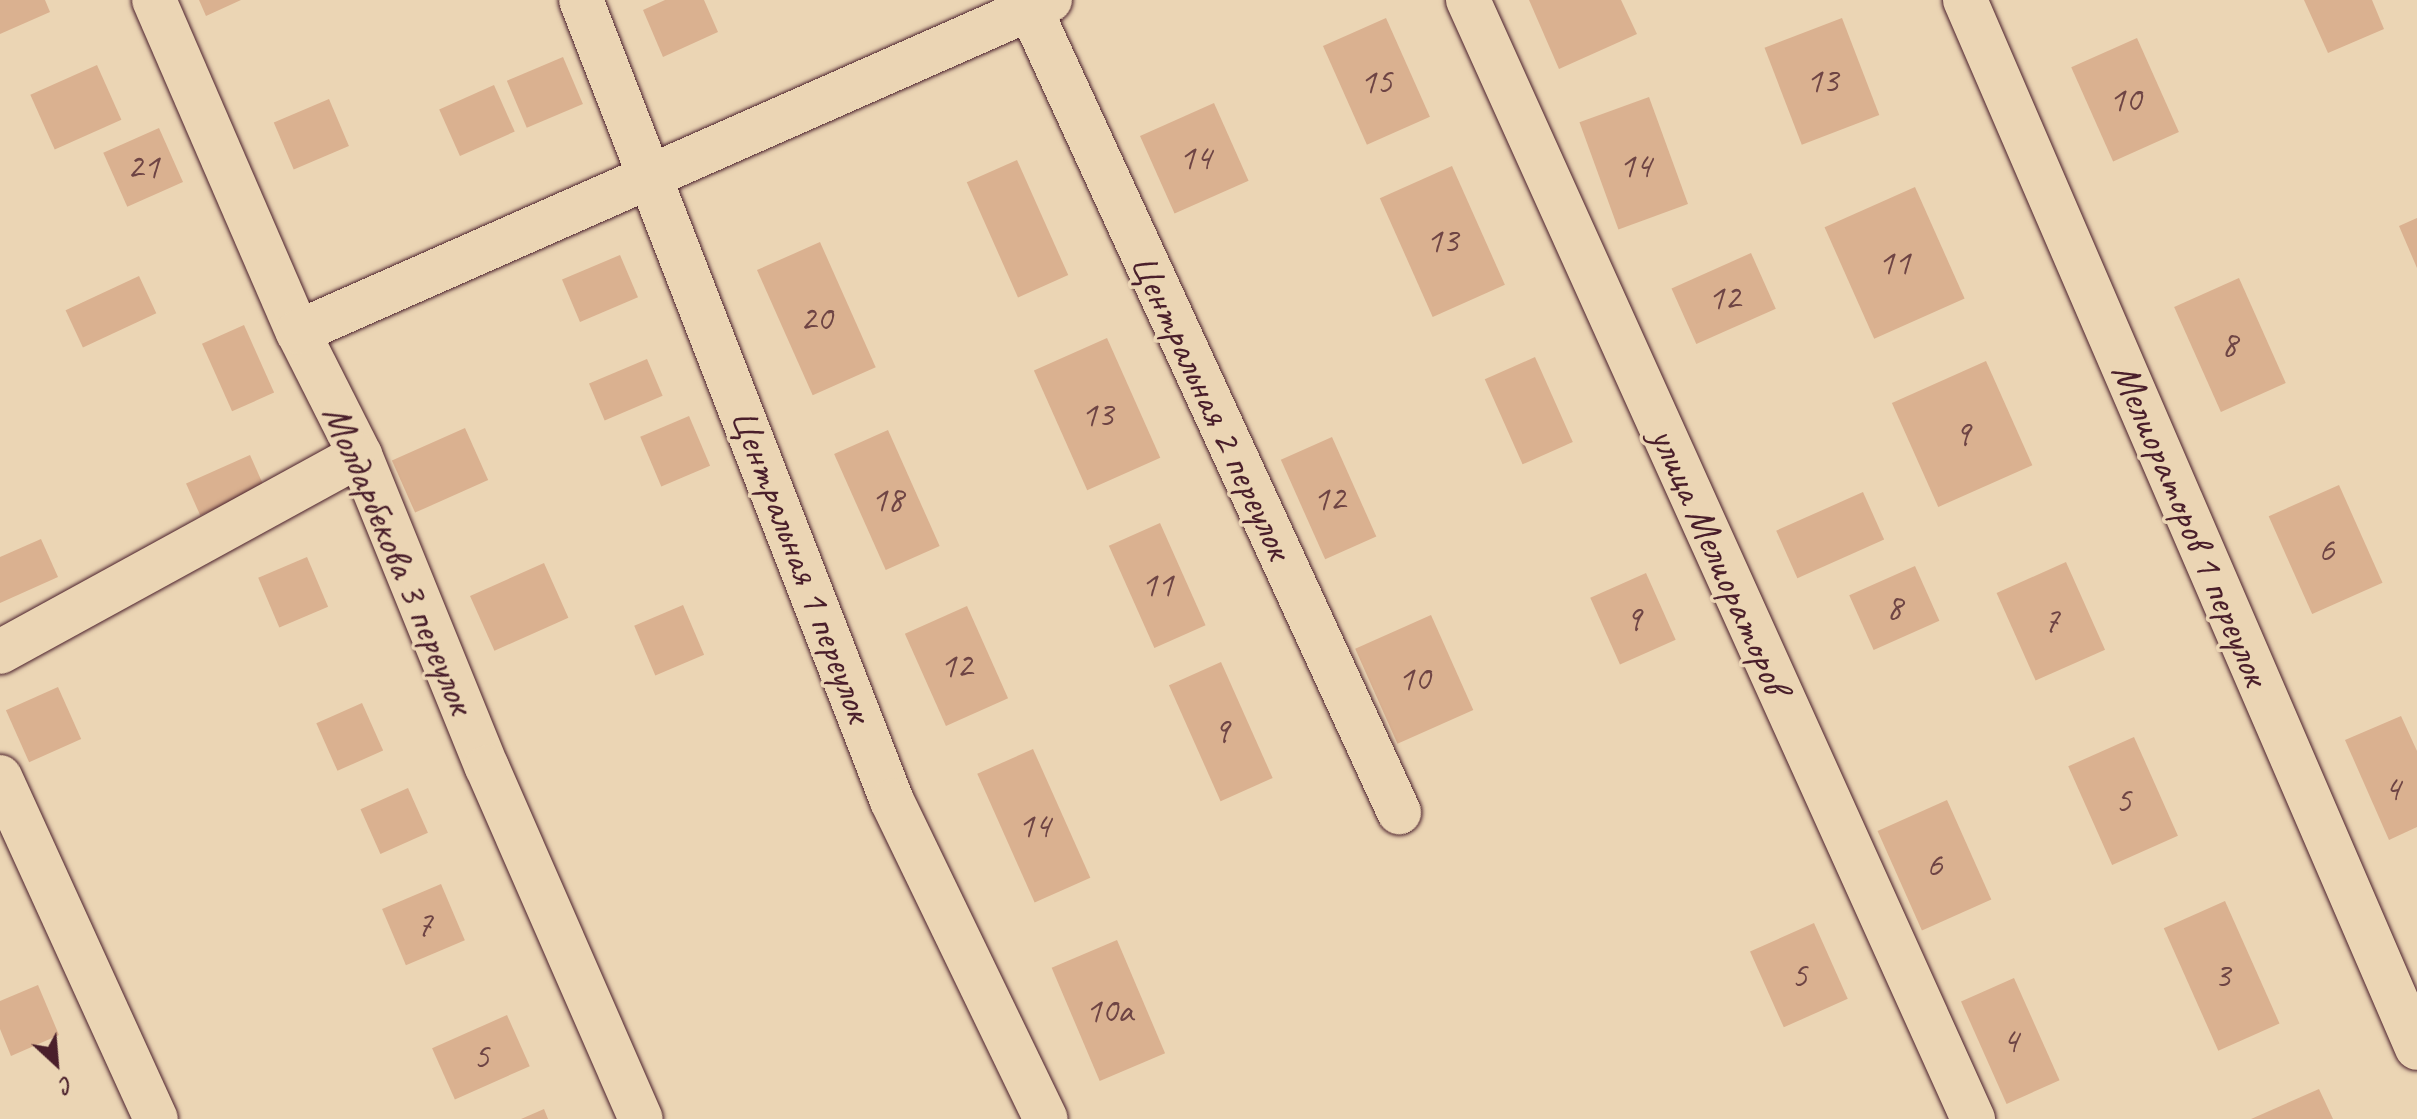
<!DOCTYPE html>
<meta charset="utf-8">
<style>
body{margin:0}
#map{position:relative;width:2417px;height:1119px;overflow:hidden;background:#ebd5b4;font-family:Caveat,sans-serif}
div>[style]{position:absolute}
.building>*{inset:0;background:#dab190;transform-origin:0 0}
.roads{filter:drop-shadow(0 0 2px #4a1f2b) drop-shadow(0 0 2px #4a1f2b)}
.minor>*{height:44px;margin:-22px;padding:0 22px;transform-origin:22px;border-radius:22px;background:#ebd5b4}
span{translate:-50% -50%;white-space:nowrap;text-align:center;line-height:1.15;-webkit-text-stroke:7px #ebd5b4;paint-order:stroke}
.number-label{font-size:36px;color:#6e4444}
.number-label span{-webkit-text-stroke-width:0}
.street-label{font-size:40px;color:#4a1f2b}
.north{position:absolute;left:16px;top:1023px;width:80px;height:80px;-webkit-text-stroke:6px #ebd5b4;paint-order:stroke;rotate:154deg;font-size:22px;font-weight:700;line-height:32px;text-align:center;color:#4a1f2b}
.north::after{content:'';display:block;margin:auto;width:28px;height:36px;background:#4a1f2b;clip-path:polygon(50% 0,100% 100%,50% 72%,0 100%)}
</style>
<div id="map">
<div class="building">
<i style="clip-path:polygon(0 0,45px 0,50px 12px,0 34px)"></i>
<i style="clip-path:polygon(199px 0,241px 0,206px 16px)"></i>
<i style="clip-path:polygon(665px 0,704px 0,718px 32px,663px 57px,643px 10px)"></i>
<i style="clip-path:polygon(1529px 0,1621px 0,1637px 34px,1559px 69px)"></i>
<i style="clip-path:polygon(2304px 0,2372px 0,2384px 29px,2328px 53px)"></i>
<i style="left:1386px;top:18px;width:108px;height:69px;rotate:66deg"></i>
<i style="left:1842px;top:18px;width:104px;height:83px;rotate:69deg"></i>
<i style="left:2137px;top:38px;width:103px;height:72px;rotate:66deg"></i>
<i style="left:563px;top:57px;width:51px;height:61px;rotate:67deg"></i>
<i style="left:97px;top:65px;width:60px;height:73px;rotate:66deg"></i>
<i style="left:494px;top:85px;width:51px;height:60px;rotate:66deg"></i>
<i style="left:1649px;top:97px;width:114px;height:74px;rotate:70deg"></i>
<i style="left:329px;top:99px;width:51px;height:60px;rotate:67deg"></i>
<i style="left:1214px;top:103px;width:85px;height:81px;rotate:66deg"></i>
<i style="left:159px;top:128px;width:59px;height:61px;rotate:66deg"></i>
<i style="left:1017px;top:160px;width:126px;height:55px;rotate:66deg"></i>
<i style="left:1452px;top:166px;width:130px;height:79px;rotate:66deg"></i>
<i style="left:1915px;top:187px;width:122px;height:99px;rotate:66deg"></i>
<i style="clip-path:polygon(2417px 218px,2417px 268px,2399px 226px)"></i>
<i style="left:820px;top:242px;width:137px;height:69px;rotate:66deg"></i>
<i style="left:1751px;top:253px;width:61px;height:87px;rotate:66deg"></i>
<i style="left:620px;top:255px;width:46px;height:63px;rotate:67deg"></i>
<i style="left:139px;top:276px;width:41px;height:81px;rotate:65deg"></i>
<i style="left:2239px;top:278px;width:115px;height:71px;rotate:66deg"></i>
<i style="left:244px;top:325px;width:74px;height:46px;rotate:66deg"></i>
<i style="left:1107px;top:338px;width:131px;height:80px;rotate:66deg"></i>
<i style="left:1535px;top:357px;width:93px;height:55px;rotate:66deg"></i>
<i style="left:647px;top:359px;width:40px;height:63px;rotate:67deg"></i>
<i style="left:1986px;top:361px;width:114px;height:103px;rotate:66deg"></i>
<i style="left:689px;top:416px;width:54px;height:53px;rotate:67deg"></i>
<i style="left:465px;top:428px;width:57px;height:80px;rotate:66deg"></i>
<i style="left:888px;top:430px;width:127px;height:59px;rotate:66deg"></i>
<i style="left:1332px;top:437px;width:109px;height:56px;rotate:66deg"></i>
<i style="left:250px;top:455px;width:35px;height:70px;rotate:66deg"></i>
<i style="left:2339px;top:485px;width:107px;height:77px;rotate:66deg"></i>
<i style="left:1863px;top:492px;width:52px;height:95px;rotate:66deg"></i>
<i style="left:1160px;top:523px;width:112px;height:56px;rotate:66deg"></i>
<i style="clip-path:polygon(41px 539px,58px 577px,0 603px,0 557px)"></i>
<i style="left:307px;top:557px;width:54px;height:53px;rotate:67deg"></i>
<i style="left:2066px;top:562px;width:96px;height:76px;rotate:66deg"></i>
<i style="left:544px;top:563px;width:60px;height:81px;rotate:66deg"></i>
<i style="left:1915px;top:566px;width:60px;height:72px;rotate:66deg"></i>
<i style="left:1646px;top:573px;width:73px;height:61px;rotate:66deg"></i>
<i style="left:683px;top:605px;width:54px;height:53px;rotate:67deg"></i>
<i style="left:967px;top:606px;width:101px;height:68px;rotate:66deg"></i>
<i style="left:1431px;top:615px;width:104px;height:83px;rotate:66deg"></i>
<i style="left:1221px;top:662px;width:127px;height:57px;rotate:66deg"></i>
<i style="left:58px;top:687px;width:57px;height:57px;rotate:66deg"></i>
<i style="left:362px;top:703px;width:52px;height:50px;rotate:66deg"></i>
<i style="clip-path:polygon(2401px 716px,2417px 751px,2417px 827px,2389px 840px,2345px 740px)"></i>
<i style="left:2134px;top:737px;width:108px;height:72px;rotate:66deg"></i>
<i style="left:1033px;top:749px;width:141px;height:61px;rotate:66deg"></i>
<i style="left:408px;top:788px;width:49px;height:52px;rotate:66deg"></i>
<i style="left:1947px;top:800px;width:109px;height:76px;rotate:66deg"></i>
<i style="left:441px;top:884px;width:61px;height:64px;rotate:67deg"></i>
<i style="left:2225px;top:901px;width:134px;height:67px;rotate:66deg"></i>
<i style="left:1814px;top:923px;width:83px;height:70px;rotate:66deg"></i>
<i style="left:1117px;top:940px;width:123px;height:71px;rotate:67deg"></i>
<i style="left:2014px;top:978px;width:112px;height:58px;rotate:66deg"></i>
<i style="clip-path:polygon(38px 985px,59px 1035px,11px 1056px,0 1029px,0 1001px)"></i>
<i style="left:507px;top:1015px;width:56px;height:82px;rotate:66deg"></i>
<i style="clip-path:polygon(2319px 1089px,2333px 1119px,2251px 1119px)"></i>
<i style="clip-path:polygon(544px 1109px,548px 1119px,521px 1119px)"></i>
</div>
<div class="roads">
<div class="minor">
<i style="left:154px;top:0;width:362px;rotate:66.6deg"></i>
<i style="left:298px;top:332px;width:138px;rotate:63.2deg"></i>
<i style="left:360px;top:455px;width:337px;rotate:67.9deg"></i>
<i style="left:487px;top:767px;width:384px;rotate:66.4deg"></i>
<i style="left:581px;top:0;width:859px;rotate:68.78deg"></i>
<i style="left:892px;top:801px;width:353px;rotate:64.2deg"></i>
<i style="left:1026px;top:0;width:894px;rotate:65.33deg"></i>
<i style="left:1468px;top:0;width:1228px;rotate:65.71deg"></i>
<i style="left:1965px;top:0;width:1141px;rotate:66.67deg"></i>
<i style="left:298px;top:332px;width:822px;rotate:-23.82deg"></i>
<i style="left:0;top:652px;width:410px;rotate:-28.7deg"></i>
<i style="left:0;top:777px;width:376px;rotate:65.5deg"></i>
</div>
</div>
<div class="number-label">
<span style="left:1822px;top:81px">13</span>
<span style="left:1376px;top:82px">15</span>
<span style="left:2125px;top:100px">10</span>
<span style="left:1195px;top:158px">14</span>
<span style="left:1635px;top:166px">14</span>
<span style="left:143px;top:167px">21</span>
<span style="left:1442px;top:241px">13</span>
<span style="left:1894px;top:263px">11</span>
<span style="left:1724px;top:298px">12</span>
<span style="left:816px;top:319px">20</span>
<span style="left:2229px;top:345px">8</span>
<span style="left:1097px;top:415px">13</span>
<span style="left:1962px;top:434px">9</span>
<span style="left:1329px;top:499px">12</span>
<span style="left:887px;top:500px">18</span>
<span style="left:2326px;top:550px">6</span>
<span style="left:1157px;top:585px">11</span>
<span style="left:1894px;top:608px">8</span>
<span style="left:1633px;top:619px">9</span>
<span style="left:2051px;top:621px">7</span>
<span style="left:956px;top:666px">12</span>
<span style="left:1414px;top:679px">10</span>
<span style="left:1221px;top:731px">9</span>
<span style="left:2392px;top:789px">4</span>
<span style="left:2123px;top:801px">5</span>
<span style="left:1034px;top:826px">14</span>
<span style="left:1934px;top:865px">6</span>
<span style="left:424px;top:925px">7</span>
<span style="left:1799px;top:976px">5</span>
<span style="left:2222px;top:976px">3</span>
<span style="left:1109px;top:1011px">10а</span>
<span style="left:2010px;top:1041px">4</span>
<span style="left:481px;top:1057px">5</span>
</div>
<div class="street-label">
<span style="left:1212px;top:406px;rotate:65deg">Центральная 2 переулок</span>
<span style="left:2191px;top:524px;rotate:67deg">Мелиораторов 1 переулок</span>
<span style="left:399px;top:559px;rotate:67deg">Молдарбекова 3 переулок</span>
<span style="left:1720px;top:560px;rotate:66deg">улица Мелиораторов</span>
<span style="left:802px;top:565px;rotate:69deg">Центральная 1 переулок</span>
</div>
<div class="north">С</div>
</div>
